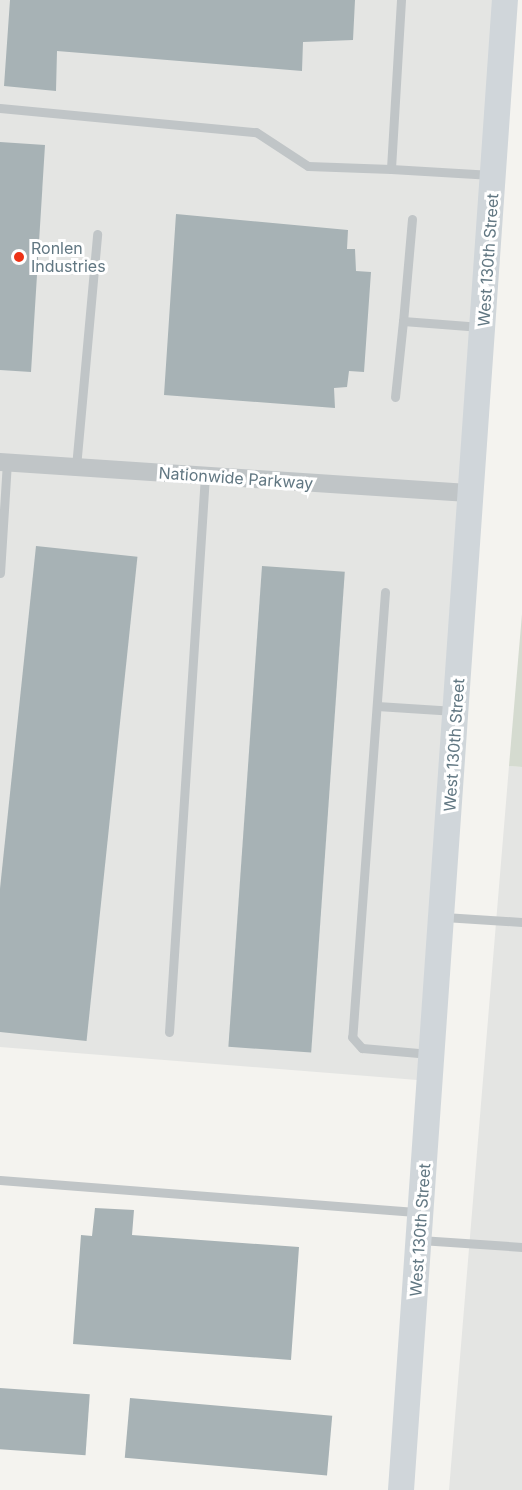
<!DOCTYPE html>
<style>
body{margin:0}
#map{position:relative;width:522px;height:1490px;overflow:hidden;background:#f4f3ef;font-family:Inter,sans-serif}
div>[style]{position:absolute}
.built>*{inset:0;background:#e4e5e3}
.green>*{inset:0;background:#d5dbd0}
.building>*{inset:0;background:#a7b2b5;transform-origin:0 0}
.lane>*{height:9px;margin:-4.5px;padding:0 4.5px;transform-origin:4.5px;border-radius:4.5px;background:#c0c5c7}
.street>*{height:18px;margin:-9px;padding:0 9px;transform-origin:9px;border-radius:9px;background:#c0c5c7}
.secondary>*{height:26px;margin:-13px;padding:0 13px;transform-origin:13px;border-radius:13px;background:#d0d6da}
.dots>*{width:16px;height:16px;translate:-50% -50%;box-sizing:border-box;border:3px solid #fff;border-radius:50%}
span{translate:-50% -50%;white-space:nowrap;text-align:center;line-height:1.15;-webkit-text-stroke:6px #fff;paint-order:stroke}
.poi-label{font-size:16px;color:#617782}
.left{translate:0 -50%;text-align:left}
.street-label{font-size:16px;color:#617782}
</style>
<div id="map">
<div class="built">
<i style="clip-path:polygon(0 0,503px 0,430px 1081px,0 1047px)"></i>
<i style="clip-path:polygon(509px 766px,522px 767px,522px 1490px,449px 1490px)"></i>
</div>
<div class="green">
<i style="clip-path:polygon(522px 614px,522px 767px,509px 766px)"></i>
</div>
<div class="building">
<i style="clip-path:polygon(10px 0,355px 0,353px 40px,303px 42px,302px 71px,57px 51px,56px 91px,4px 86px)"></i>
<i style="clip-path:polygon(0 142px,45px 145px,31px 372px,0 370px)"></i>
<i style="clip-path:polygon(176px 214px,348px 230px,347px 249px,355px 249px,356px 271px,371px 272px,364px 372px,349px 371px,347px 387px,334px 388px,335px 408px,164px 395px)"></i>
<i style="left:36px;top:546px;width:102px;height:487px;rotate:6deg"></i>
<i style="left:262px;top:566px;width:83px;height:482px;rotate:4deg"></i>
<i style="clip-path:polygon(95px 1208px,134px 1210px,132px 1235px,299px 1247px,291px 1360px,73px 1344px,81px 1235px,92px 1236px)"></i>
<i style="left:0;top:1388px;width:90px;height:61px;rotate:4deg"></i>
<i style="left:130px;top:1398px;width:203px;height:60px;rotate:5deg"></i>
</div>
<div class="lane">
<i style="left:401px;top:0;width:169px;rotate:93.4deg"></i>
<i style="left:391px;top:169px;width:101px;rotate:3.4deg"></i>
<i style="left:0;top:108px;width:257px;rotate:5.4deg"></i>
<i style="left:256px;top:132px;width:62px;rotate:33.2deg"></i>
<i style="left:308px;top:166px;width:83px;rotate:2.1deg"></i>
<i style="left:412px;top:219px;width:102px;rotate:95deg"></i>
<i style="left:403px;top:321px;width:78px;rotate:4.4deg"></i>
<i style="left:395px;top:397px;width:76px;rotate:-84deg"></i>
<i style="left:76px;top:467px;width:234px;rotate:-84.8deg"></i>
<i style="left:0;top:573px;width:111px;rotate:-86.4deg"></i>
<i style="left:385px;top:592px;width:446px;rotate:94.2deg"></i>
<i style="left:352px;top:1037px;width:15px;rotate:48deg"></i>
<i style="left:362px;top:1048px;width:68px;rotate:5deg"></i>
<i style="left:377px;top:706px;width:78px;rotate:3.7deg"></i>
<i style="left:444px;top:917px;width:78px;rotate:3.7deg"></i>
<i style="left:169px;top:1032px;width:557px;rotate:-86.3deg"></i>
<i style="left:0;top:1180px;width:420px;rotate:4.4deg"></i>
<i style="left:420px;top:1240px;width:102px;rotate:3.9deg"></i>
</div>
<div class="street">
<i style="left:0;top:462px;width:473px;rotate:3.8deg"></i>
</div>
<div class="secondary">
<i style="left:401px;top:1490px;width:1494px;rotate:-86.01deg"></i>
</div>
<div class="dots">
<i style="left:19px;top:257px;background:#ed3216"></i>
</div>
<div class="poi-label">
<span class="left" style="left:31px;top:257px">Ronlen<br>Industries</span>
</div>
<div class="street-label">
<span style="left:488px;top:260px;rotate:-86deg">West 130th Street</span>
<span style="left:236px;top:478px;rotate:4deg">Nationwide Parkway</span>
<span style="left:454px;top:745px;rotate:-86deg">West 130th Street</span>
<span style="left:420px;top:1230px;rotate:-86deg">West 130th Street</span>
</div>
</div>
